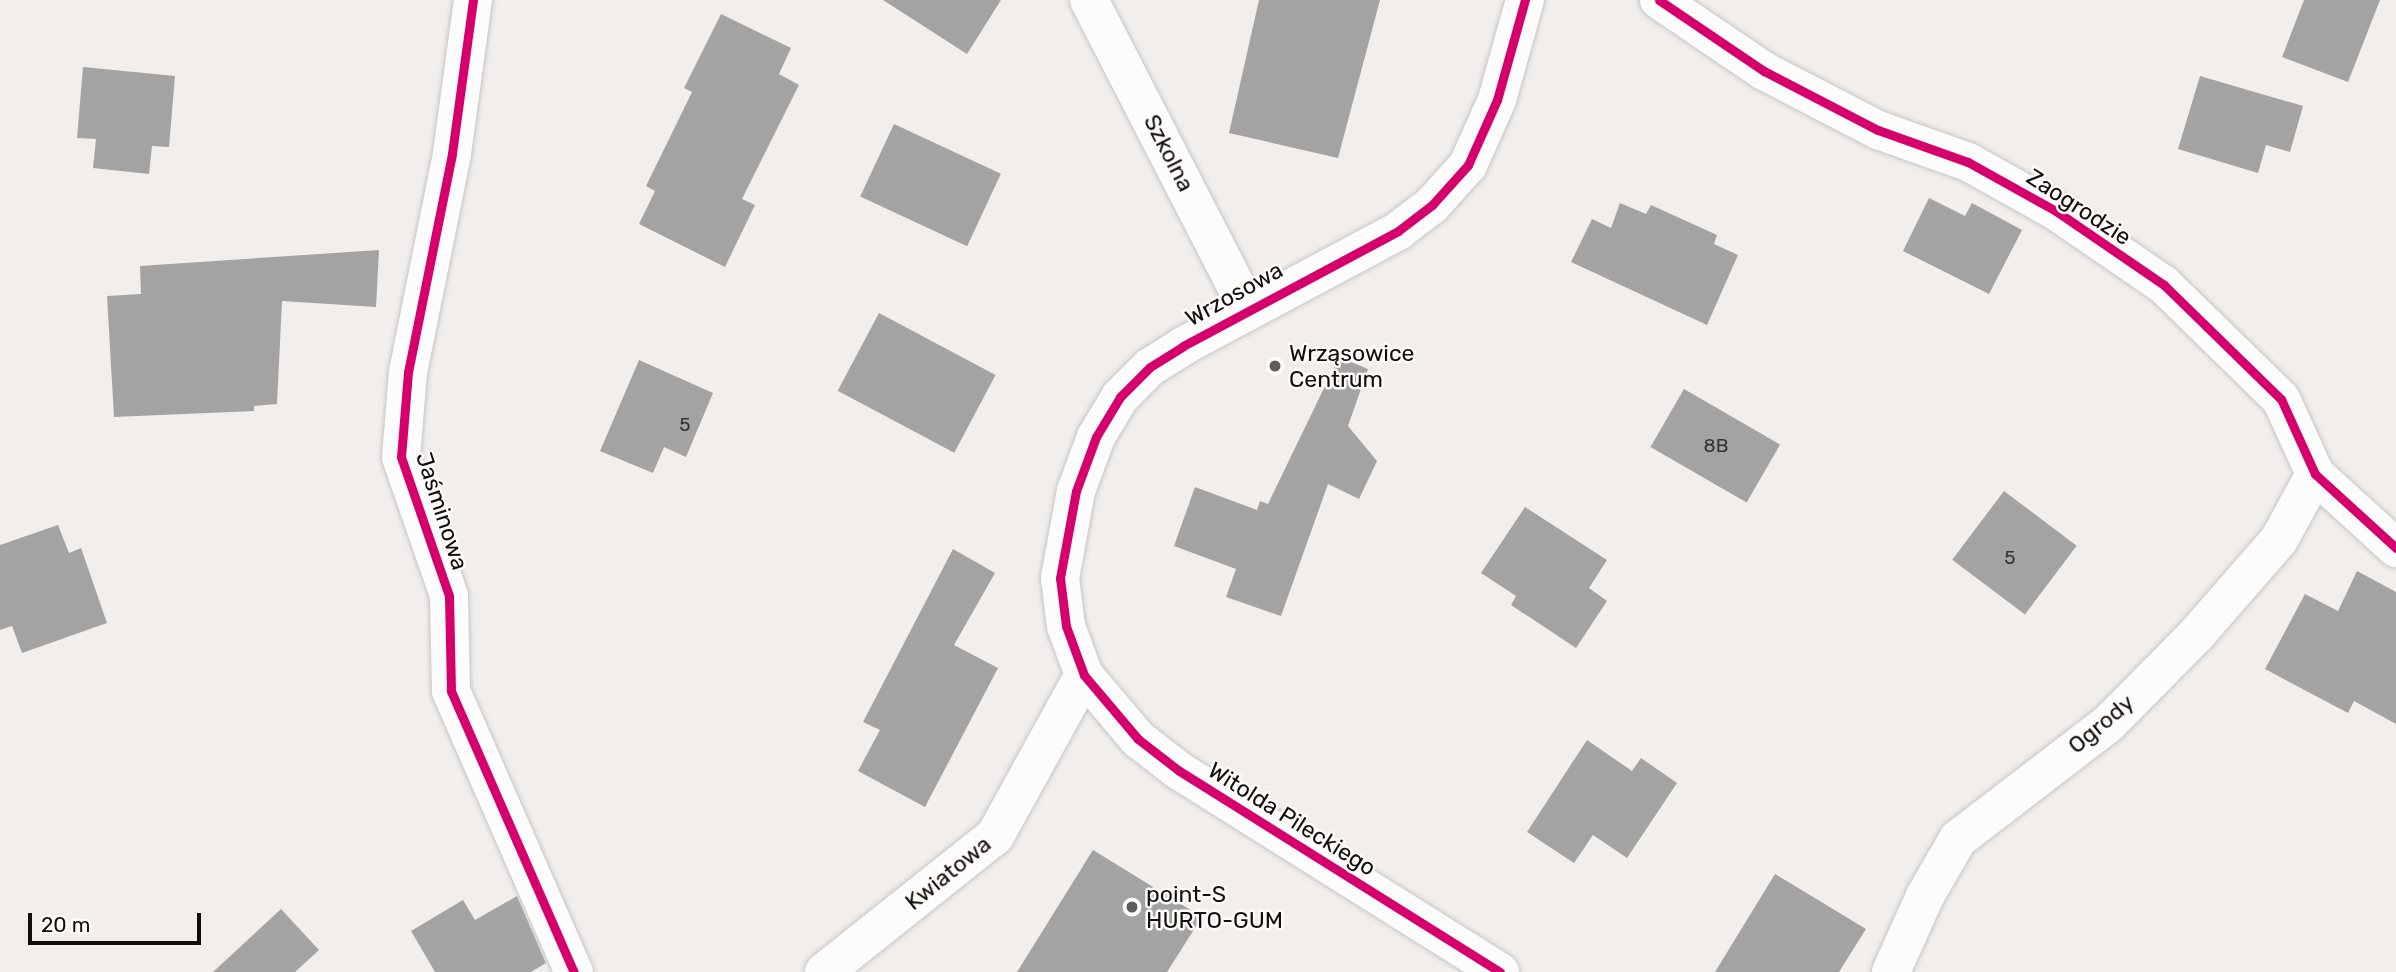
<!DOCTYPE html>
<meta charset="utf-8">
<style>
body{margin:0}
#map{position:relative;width:2396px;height:972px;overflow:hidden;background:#f1eeec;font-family:Rubik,sans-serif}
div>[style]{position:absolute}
.building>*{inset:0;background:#a5a3a1;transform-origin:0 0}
.roads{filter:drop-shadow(0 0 2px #c8c5c4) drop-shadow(0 0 2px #c8c5c4)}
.street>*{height:38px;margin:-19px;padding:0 19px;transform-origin:19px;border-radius:19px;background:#fdfcfc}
.secondary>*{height:38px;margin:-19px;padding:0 19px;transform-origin:19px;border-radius:19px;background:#fdfcfc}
.cycleway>*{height:9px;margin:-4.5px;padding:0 4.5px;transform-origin:4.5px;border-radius:4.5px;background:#d6006c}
.dots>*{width:19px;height:19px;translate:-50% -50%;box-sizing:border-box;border:4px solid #fffbf9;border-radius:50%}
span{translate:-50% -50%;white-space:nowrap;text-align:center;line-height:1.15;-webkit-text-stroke:5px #fffbf9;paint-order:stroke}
.number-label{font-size:19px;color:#363433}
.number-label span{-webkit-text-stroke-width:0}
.street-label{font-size:23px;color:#110f0e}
.poi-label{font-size:23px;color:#110f0e}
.left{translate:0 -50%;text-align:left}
.scale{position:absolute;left:28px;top:913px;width:173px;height:32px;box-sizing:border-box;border:4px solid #110f0e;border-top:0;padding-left:9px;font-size:21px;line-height:24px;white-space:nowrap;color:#110f0e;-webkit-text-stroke:5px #fffbf9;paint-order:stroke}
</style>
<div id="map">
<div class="building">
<i style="clip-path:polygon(883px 0,1001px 0,967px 54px)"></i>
<i style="clip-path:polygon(1259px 0,1380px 0,1338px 158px,1229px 133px)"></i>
<i style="clip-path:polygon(2304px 0,2380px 0,2348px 82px,2282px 57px)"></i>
<i style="clip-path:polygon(721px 14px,791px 48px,779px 74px,799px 85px,742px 199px,755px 205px,725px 267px,639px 224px,655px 191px,646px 186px,692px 92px,684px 88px)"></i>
<i style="clip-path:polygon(83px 67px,175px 76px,169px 147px,152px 146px,149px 174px,93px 168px,96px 139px,77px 138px)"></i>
<i style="clip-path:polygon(2200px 76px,2303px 106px,2290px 152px,2266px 145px,2258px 173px,2178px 149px)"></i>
<i style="left:894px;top:124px;width:118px;height:80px;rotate:25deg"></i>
<i style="clip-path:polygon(1929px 198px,1965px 216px,1972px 203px,2022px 230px,1989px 294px,1903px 251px)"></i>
<i style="clip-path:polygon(1620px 203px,1646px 214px,1651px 205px,1717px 235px,1714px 244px,1738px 255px,1707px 325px,1571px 262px,1592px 219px,1611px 228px)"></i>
<i style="clip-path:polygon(379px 250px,376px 307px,282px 301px,277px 404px,254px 406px,254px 411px,114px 417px,107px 296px,141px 294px,140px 266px)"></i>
<i style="left:879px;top:313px;width:132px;height:88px;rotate:28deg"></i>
<i style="clip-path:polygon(1339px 357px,1368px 369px,1348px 426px,1377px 461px,1359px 499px,1328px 484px,1281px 616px,1226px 597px,1236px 569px,1174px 546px,1195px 487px,1257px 510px,1260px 501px,1268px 504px)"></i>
<i style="clip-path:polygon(639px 360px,713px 393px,686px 457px,664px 447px,653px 473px,600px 451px)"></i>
<i style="left:1684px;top:389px;width:111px;height:67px;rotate:30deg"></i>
<i style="left:2004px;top:491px;width:91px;height:86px;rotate:37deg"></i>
<i style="clip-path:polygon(1525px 507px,1607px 560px,1589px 588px,1607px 601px,1576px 648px,1511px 605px,1516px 596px,1481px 573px)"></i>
<i style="clip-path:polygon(58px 525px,69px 553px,81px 548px,107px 623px,22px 653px,12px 626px,0 630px,0 545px)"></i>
<i style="clip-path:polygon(953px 549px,995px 573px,954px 645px,998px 668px,925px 807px,858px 771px,880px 730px,863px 722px)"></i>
<i style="clip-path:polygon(2357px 571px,2396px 592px,2396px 724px,2354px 701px,2348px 713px,2265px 669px,2305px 594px,2338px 611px)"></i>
<i style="clip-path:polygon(1587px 740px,1632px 771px,1641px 758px,1677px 783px,1627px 858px,1593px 835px,1574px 863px,1527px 832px)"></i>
<i style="clip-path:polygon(1093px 850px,1202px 917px,1167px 972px,1017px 972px)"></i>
<i style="clip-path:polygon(1775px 874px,1866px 929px,1839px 972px,1715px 972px)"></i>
<i style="clip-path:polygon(517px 896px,546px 963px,531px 972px,435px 972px,411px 931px,463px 900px,475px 920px)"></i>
<i style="clip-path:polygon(281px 909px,319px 950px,295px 972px,213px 972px)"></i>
</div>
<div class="roads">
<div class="street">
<i style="left:473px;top:0;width:155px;rotate:97.8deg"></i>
<i style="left:452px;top:154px;width:222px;rotate:101.4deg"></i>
<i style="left:408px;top:372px;width:85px;rotate:94.7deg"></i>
<i style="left:401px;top:457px;width:147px;rotate:70.9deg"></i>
<i style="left:449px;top:596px;width:95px;rotate:88.8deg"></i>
<i style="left:451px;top:691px;width:307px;rotate:66.4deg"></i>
<i style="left:1089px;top:0;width:346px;rotate:62.8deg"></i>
<i style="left:1659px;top:0;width:127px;rotate:34.1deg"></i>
<i style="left:1764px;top:71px;width:128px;rotate:27.4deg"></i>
<i style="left:1878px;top:130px;width:96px;rotate:19.6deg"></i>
<i style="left:1968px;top:162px;width:101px;rotate:29.1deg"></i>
<i style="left:2056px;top:211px;width:131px;rotate:34.4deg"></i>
<i style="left:2164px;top:285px;width:163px;rotate:44.3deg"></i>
<i style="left:2281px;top:399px;width:82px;rotate:65.6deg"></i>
<i style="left:2315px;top:474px;width:110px;rotate:42.4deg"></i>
<i style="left:824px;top:972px;width:218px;rotate:-38.5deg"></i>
<i style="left:995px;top:836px;width:184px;rotate:-61.1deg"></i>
<i style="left:1891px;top:972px;width:83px;rotate:-65.9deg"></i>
<i style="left:1925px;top:896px;width:66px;rotate:-59.9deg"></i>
<i style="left:1958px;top:839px;width:189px;rotate:-37.5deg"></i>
<i style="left:2108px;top:724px;width:125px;rotate:-45.3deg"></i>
<i style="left:2196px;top:635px;width:126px;rotate:-48.9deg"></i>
<i style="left:2279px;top:540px;width:75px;rotate:-61.4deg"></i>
</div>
<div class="secondary">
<i style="left:1500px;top:972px;width:380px;rotate:-147.9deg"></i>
<i style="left:1178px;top:770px;width:51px;rotate:-142.2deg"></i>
<i style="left:1138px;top:739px;width:84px;rotate:-130.2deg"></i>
<i style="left:1084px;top:675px;width:52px;rotate:-110.2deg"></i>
<i style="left:1066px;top:626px;width:48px;rotate:-97.1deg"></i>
<i style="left:1060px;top:578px;width:88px;rotate:-79.6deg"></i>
<i style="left:1076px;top:491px;width:58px;rotate:-69.7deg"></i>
<i style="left:1096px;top:437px;width:47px;rotate:-59deg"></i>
<i style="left:1120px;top:397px;width:42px;rotate:-45deg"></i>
<i style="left:1150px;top:367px;width:39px;rotate:-32deg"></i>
<i style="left:1183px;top:346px;width:244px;rotate:-28.1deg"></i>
<i style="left:1398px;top:231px;width:43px;rotate:-37.4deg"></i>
<i style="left:1432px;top:205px;width:54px;rotate:-48deg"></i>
<i style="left:1468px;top:165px;width:71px;rotate:-66deg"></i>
<i style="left:1497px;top:100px;width:104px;rotate:-74.4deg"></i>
</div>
</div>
<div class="cycleway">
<i style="left:473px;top:0;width:155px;rotate:97.8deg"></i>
<i style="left:452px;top:154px;width:222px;rotate:101.4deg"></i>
<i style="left:408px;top:372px;width:85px;rotate:94.7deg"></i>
<i style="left:401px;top:457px;width:147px;rotate:70.9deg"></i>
<i style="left:449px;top:596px;width:95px;rotate:88.8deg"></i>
<i style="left:451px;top:691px;width:307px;rotate:66.4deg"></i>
<i style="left:1659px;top:0;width:127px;rotate:34.1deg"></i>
<i style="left:1764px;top:71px;width:128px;rotate:27.4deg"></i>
<i style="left:1878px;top:130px;width:96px;rotate:19.6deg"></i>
<i style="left:1968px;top:162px;width:101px;rotate:29.1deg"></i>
<i style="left:2056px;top:211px;width:131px;rotate:34.4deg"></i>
<i style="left:2164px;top:285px;width:163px;rotate:44.3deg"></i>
<i style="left:2281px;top:399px;width:82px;rotate:65.6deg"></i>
<i style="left:2315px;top:474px;width:110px;rotate:42.4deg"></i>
<i style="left:1500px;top:972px;width:380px;rotate:-147.9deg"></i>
<i style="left:1178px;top:770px;width:51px;rotate:-142.2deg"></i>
<i style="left:1138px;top:739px;width:84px;rotate:-130.2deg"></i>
<i style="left:1084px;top:675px;width:52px;rotate:-110.2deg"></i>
<i style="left:1066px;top:626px;width:48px;rotate:-97.1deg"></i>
<i style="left:1060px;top:578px;width:88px;rotate:-79.6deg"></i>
<i style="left:1076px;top:491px;width:58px;rotate:-69.7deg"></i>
<i style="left:1096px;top:437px;width:47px;rotate:-59deg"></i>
<i style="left:1120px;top:397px;width:42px;rotate:-45deg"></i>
<i style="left:1150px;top:367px;width:39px;rotate:-32deg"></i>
<i style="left:1183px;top:346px;width:244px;rotate:-28.1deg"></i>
<i style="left:1398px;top:231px;width:43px;rotate:-37.4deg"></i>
<i style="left:1432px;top:205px;width:54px;rotate:-48deg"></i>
<i style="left:1468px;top:165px;width:71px;rotate:-66deg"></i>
<i style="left:1497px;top:100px;width:104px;rotate:-74.4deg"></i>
</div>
<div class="dots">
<i style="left:1275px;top:366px;background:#5f5d5c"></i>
<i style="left:1132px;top:907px;background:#5f5d5c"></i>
</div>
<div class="number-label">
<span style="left:685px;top:425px">5</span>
<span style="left:1716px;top:446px">8B</span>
<span style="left:2010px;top:558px">5</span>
</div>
<div class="street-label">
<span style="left:1169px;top:153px;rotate:63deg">Szkolna</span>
<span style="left:2079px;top:207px;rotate:33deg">Zaogrodzie</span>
<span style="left:1234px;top:294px;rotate:-29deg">Wrzosowa</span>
<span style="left:442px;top:511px;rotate:72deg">Jaśminowa</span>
<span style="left:2101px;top:724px;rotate:-40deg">Ogrody</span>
<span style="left:1292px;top:819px;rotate:32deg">Witolda Pileckiego</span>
<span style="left:948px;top:873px;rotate:-39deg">Kwiatowa</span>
</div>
<div class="poi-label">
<span class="left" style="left:1289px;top:366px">Wrząsowice<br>Centrum</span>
<span class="left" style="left:1146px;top:907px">point-S<br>HURTO-GUM</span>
</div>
<div class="scale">20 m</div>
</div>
